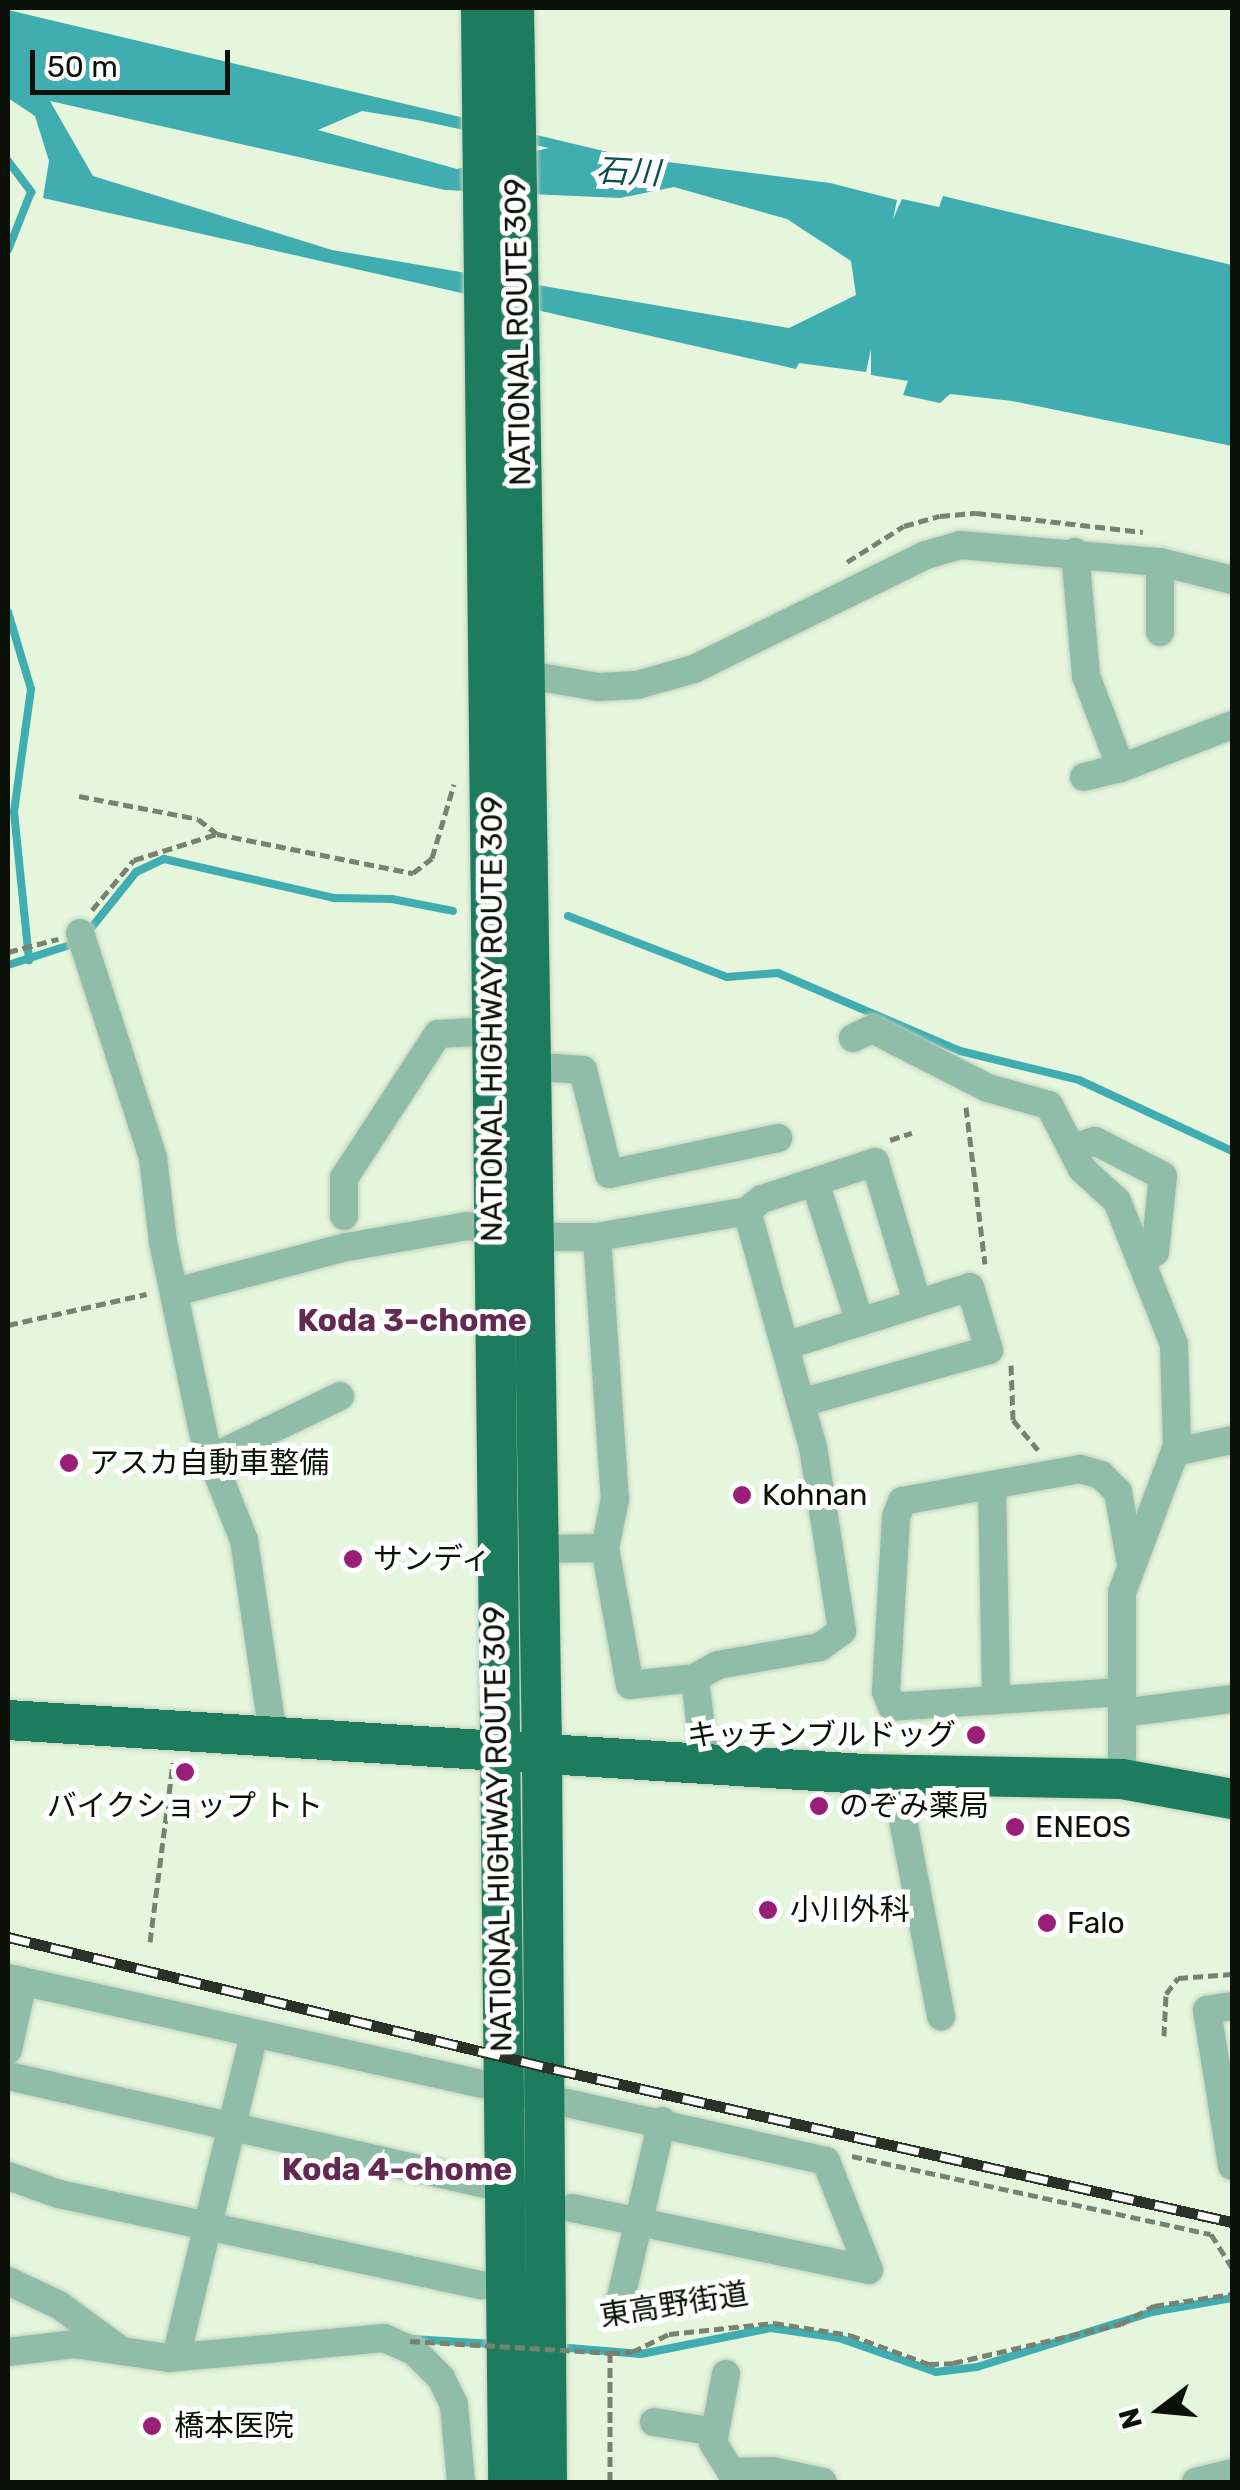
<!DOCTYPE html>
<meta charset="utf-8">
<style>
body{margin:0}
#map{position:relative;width:1240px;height:2490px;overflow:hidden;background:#e5f6dd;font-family:Rubik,"Noto Sans JP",sans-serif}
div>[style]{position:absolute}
.water>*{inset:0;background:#40adb0}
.stream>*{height:8px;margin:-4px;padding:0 4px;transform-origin:4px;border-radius:4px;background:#40adb0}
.path>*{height:5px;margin-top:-2.5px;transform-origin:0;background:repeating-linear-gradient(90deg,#778271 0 10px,transparent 0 15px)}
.roads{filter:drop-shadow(0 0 2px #c2d1bb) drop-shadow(0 0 2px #c2d1bb)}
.minor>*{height:28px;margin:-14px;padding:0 14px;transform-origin:14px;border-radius:14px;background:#90bdaa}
.highway>*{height:40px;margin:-20px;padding:0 20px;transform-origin:20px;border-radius:20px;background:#1d7b5e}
.rail>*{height:11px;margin-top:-5.5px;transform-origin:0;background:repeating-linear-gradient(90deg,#fff 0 22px,#2a3126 0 44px);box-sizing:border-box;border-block:2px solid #2a3126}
.path-bridge>*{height:5px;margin-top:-2.5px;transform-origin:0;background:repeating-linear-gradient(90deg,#778271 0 10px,transparent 0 15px)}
.dots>*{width:28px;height:28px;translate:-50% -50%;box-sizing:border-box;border:5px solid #fff;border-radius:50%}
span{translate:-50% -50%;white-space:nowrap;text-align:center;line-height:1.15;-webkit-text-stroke:10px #fff;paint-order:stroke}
.street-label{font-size:30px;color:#0b1108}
.poi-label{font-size:30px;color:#0b1108}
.left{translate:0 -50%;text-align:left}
.right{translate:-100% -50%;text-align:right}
.water-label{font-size:32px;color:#0c4d4f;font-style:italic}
.neighbourhood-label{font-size:32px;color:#642952;font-weight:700}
.frame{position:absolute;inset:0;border:10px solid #0b1108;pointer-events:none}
.north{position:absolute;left:1110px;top:2360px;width:100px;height:100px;-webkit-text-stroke:8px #fff;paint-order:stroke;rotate:254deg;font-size:28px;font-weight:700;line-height:40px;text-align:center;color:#0b1108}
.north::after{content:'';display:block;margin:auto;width:35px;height:45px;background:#0b1108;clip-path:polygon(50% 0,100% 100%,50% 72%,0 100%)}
.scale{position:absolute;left:30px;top:50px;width:200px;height:45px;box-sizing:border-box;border:5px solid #0b1108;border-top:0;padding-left:12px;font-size:30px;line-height:35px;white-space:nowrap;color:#0b1108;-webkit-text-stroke:8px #fff;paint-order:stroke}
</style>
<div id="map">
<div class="water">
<i style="clip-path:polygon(evenodd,8px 10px,629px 157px,830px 183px,897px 200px,893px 219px,902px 199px,939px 207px,943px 196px,1232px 265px,1232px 446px,1012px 401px,950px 394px,940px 403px,903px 395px,908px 381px,871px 375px,871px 349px,866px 372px,799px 363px,796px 369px,43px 198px,49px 161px,35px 116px,8px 98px,8px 10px,50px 101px,445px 190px,620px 198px,674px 187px,787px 219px,851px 261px,856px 295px,789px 328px,332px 250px,93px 176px,50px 101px,8px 10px,362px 111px,417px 120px,549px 148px,457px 169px,318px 130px,362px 111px)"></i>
</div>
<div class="stream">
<i style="left:8px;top:161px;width:39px;rotate:53deg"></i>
<i style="left:31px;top:192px;width:62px;rotate:111.6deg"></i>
<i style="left:8px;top:612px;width:80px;rotate:73.4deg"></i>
<i style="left:31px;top:689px;width:124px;rotate:97.9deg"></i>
<i style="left:14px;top:812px;width:149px;rotate:84.2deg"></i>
<i style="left:568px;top:916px;width:170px;rotate:21deg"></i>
<i style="left:727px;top:977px;width:51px;rotate:-4.5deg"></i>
<i style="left:778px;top:973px;width:198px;rotate:23.2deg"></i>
<i style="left:960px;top:1051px;width:122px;rotate:13.7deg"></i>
<i style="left:1079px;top:1080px;width:169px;rotate:24.9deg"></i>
<i style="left:88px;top:932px;width:77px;rotate:-51.3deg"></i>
<i style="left:136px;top:872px;width:31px;rotate:-25deg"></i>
<i style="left:164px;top:859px;width:174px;rotate:12.9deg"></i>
<i style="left:334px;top:898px;width:58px;rotate:1deg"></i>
<i style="left:392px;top:899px;width:62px;rotate:11.1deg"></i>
<i style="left:8px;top:965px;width:75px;rotate:-17.9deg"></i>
<i style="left:412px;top:2339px;width:81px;rotate:3.5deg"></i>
<i style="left:557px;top:2347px;width:84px;rotate:4.8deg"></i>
<i style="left:641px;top:2354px;width:133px;rotate:-11.3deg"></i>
<i style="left:771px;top:2328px;width:69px;rotate:8.4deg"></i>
<i style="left:839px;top:2338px;width:103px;rotate:19.3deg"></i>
<i style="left:936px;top:2372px;width:41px;rotate:-7deg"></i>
<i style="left:977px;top:2367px;width:183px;rotate:-17.4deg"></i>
<i style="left:1152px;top:2312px;width:81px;rotate:-9.9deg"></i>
</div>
<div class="path">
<i style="left:847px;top:562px;width:67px;rotate:-32.3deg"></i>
<i style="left:904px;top:526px;width:37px;rotate:-16deg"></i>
<i style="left:940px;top:516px;width:36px;rotate:-5deg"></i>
<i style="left:976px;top:513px;width:168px;rotate:6.5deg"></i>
<i style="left:79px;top:796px;width:121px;rotate:10.9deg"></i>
<i style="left:198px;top:819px;width:24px;rotate:38deg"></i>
<i style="left:92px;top:910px;width:65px;rotate:-50deg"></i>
<i style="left:134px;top:860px;width:87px;rotate:-17.4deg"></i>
<i style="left:217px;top:834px;width:200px;rotate:11.3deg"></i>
<i style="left:413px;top:873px;width:24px;rotate:-38deg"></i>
<i style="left:432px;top:858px;width:77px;rotate:-73.4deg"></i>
<i style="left:8px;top:952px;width:52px;rotate:-14.6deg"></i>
<i style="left:966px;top:1107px;width:158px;rotate:83.1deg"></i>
<i style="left:890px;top:1140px;width:23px;rotate:-18deg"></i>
<i style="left:8px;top:1325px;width:142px;rotate:-12.6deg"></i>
<i style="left:1011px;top:1365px;width:55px;rotate:87.9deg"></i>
<i style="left:1013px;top:1420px;width:39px;rotate:50deg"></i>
<i style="left:150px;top:1942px;width:181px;rotate:-82.7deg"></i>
<i style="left:1164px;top:2036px;width:42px;rotate:-87.3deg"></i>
<i style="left:1166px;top:1994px;width:20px;rotate:-53deg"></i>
<i style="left:1178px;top:1978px;width:54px;rotate:-4.2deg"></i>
<i style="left:852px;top:2156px;width:367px;rotate:12.3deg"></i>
<i style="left:1211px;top:2234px;width:40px;rotate:58deg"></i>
<i style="left:610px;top:2482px;width:129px;rotate:-90deg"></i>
<i style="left:610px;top:2353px;width:22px;rotate:-3deg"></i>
<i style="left:632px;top:2352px;width:41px;rotate:-25.9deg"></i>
<i style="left:669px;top:2334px;width:106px;rotate:-6deg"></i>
<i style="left:774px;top:2323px;width:77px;rotate:9deg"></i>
<i style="left:850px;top:2335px;width:84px;rotate:20.2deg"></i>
<i style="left:929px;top:2364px;width:24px;rotate:-2deg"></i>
<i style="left:953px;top:2363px;width:172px;rotate:-13.1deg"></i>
<i style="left:1121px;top:2324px;width:38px;rotate:-29deg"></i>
<i style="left:1154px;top:2306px;width:79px;rotate:-8.7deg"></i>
</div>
<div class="roads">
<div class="minor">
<i style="left:1075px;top:552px;width:124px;rotate:84.9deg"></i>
<i style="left:1086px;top:676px;width:98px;rotate:69.2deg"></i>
<i style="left:1121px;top:768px;width:119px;rotate:-21.2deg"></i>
<i style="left:1160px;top:632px;width:70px;rotate:-90deg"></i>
<i style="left:522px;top:674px;width:77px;rotate:9.7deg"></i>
<i style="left:598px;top:687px;width:39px;rotate:-3deg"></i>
<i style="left:637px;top:685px;width:59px;rotate:-15.7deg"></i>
<i style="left:694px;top:669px;width:258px;rotate:-26.2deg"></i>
<i style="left:926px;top:555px;width:35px;rotate:-16deg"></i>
<i style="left:960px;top:545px;width:201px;rotate:4.9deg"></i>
<i style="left:1160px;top:562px;width:74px;rotate:14deg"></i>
<i style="left:1084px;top:777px;width:38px;rotate:-14deg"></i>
<i style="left:80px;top:933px;width:237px;rotate:72deg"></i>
<i style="left:153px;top:1158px;width:85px;rotate:83.2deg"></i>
<i style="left:163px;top:1242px;width:204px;rotate:78.1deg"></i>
<i style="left:205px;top:1442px;width:105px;rotate:68.3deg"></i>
<i style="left:244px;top:1540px;width:195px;rotate:81.5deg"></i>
<i style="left:853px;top:1038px;width:21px;rotate:-25deg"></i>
<i style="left:872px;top:1029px;width:130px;rotate:27deg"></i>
<i style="left:988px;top:1088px;width:63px;rotate:15.6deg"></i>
<i style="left:1049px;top:1105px;width:72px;rotate:62.7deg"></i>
<i style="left:1082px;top:1169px;width:47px;rotate:42.4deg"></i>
<i style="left:1117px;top:1201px;width:154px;rotate:68.3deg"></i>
<i style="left:1174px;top:1344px;width:102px;rotate:88.3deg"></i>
<i style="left:1177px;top:1446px;width:156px;rotate:110.6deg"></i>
<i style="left:1122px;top:1592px;width:187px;rotate:90deg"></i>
<i style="left:527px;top:1066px;width:56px;rotate:4.1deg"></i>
<i style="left:583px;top:1070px;width:107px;rotate:76deg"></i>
<i style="left:609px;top:1174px;width:173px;rotate:-12deg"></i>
<i style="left:1073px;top:1148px;width:23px;rotate:-18deg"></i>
<i style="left:1095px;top:1141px;width:76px;rotate:27.2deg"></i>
<i style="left:1163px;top:1176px;width:76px;rotate:96deg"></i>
<i style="left:1155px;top:1252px;width:17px;rotate:147deg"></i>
<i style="left:815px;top:1182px;width:147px;rotate:72.2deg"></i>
<i style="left:747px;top:1211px;width:19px;rotate:-39deg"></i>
<i style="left:762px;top:1199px;width:119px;rotate:-18.1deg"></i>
<i style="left:875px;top:1162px;width:148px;rotate:73.2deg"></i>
<i style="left:344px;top:1216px;width:38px;rotate:-90deg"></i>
<i style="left:344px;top:1178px;width:172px;rotate:-56.9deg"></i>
<i style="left:438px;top:1034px;width:55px;rotate:-3.1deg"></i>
<i style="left:531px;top:1237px;width:66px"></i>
<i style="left:597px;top:1237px;width:263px;rotate:86.1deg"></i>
<i style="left:615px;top:1499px;width:50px;rotate:101.5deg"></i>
<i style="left:597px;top:1237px;width:152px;rotate:-9.8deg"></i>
<i style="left:747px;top:1211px;width:245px;rotate:74.4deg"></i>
<i style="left:813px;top:1447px;width:186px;rotate:81deg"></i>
<i style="left:842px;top:1631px;width:27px;rotate:144deg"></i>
<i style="left:820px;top:1647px;width:104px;rotate:170deg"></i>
<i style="left:718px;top:1665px;width:26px;rotate:151deg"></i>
<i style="left:175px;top:1292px;width:178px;rotate:-14.7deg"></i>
<i style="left:347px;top:1247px;width:122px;rotate:-9.9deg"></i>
<i style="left:467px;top:1226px;width:27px;rotate:6deg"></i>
<i style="left:785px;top:1346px;width:194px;rotate:-17.7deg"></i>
<i style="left:970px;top:1287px;width:66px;rotate:73.2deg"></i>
<i style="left:989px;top:1350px;width:195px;rotate:164.3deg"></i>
<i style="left:1175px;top:1452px;width:58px;rotate:-11.9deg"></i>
<i style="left:212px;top:1458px;width:142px;rotate:-25.8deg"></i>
<i style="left:992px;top:1485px;width:214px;rotate:88.9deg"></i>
<i style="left:539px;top:1549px;width:66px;rotate:-0.9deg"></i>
<i style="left:605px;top:1548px;width:139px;rotate:79.7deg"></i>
<i style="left:630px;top:1685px;width:65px;rotate:-6.1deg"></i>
<i style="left:695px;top:1678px;width:87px;rotate:83.4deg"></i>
<i style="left:1122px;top:1692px;width:230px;rotate:176.3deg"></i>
<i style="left:892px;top:1707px;width:17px;rotate:-111deg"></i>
<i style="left:886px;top:1691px;width:174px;rotate:-86.7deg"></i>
<i style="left:896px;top:1517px;width:17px;rotate:-69deg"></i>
<i style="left:902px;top:1501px;width:181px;rotate:-10.2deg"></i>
<i style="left:1080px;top:1469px;width:22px;rotate:16deg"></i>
<i style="left:1101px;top:1475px;width:24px;rotate:45deg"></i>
<i style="left:1118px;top:1492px;width:68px;rotate:79.8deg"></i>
<i style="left:1122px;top:1713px;width:111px;rotate:-7.3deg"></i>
<i style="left:894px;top:1774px;width:247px;rotate:79deg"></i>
<i style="left:8px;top:1978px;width:838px;rotate:12.61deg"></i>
<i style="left:826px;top:2161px;width:117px;rotate:68.5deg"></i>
<i style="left:869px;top:2270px;width:303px;rotate:-168.2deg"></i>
<i style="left:1232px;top:2006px;width:25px;rotate:171deg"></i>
<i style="left:1207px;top:2010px;width:158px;rotate:80.9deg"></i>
<i style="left:8px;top:2050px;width:70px;rotate:-77.6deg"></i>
<i style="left:8px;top:2076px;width:508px;rotate:12.75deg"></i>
<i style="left:8px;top:2176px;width:54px;rotate:19.4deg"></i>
<i style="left:59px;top:2194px;width:432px;rotate:12.2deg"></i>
<i style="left:8px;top:2281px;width:56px;rotate:25.2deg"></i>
<i style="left:59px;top:2305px;width:74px;rotate:36.3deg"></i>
<i style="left:619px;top:2306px;width:190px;rotate:-76.9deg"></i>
<i style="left:8px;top:2352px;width:66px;rotate:-6.9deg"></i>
<i style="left:74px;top:2344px;width:96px;rotate:8.4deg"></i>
<i style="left:169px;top:2358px;width:216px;rotate:-5.3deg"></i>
<i style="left:384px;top:2338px;width:34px;rotate:24deg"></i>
<i style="left:415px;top:2352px;width:37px;rotate:45deg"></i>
<i style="left:441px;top:2378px;width:30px;rotate:64deg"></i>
<i style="left:454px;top:2405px;width:77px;rotate:84.8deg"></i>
<i style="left:176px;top:2357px;width:332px;rotate:-76.4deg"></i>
<i style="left:726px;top:2374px;width:70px;rotate:100.7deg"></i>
<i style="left:713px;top:2443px;width:34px;rotate:58deg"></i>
<i style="left:731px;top:2472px;width:41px;rotate:-1.4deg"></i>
<i style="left:772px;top:2471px;width:52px;rotate:12.2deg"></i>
<i style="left:654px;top:2422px;width:62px;rotate:9.3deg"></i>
<i style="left:1196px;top:2482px;width:37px;rotate:-14deg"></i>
</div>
<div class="highway">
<i style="left:481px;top:8px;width:2474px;rotate:89.37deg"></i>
<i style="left:514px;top:8px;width:1745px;rotate:89.08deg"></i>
<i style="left:542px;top:1753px;width:729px;rotate:89.61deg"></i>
<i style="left:8px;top:1720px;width:858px;rotate:3.61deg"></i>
<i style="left:864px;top:1774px;width:258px;rotate:1.1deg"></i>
<i style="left:1122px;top:1779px;width:112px;rotate:10.3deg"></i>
</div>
</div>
<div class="rail">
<i style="left:8px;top:1937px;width:562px;rotate:13.59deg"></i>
<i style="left:554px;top:2069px;width:695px;rotate:12.72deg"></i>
</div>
<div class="path-bridge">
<i style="left:410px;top:2341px;width:200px;rotate:3.4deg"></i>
</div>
<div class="dots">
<i style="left:69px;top:1463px;background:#981e78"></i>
<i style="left:742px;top:1495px;background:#981e78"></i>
<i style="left:353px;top:1559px;background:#981e78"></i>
<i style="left:976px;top:1735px;background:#981e78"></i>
<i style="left:185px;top:1772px;background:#981e78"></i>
<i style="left:819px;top:1806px;background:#981e78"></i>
<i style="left:1015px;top:1827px;background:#981e78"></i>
<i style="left:768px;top:1910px;background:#981e78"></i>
<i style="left:1047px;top:1923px;background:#981e78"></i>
<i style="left:152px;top:2426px;background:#981e78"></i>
</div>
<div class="street-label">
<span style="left:518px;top:332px;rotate:-91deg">NATIONAL ROUTE 309</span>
<span style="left:492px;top:1019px;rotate:-90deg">NATIONAL HIGHWAY ROUTE 309</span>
<span style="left:498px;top:1829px;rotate:-91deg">NATIONAL HIGHWAY ROUTE 309</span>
<span style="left:674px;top:2305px;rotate:-9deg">東高野街道</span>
</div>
<div class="poi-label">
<span class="left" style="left:89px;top:1463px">アスカ自動車整備</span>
<span class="left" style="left:762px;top:1495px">Kohnan</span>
<span class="left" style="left:373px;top:1559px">サンディ</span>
<span class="right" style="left:956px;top:1735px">キッチンブルドッグ</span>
<span style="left:185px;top:1806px">バイクショップ トト</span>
<span class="left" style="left:839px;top:1806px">のぞみ薬局</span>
<span class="left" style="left:1035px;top:1827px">ENEOS</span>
<span class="left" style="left:790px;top:1910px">小川外科</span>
<span class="left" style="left:1067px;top:1923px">Falo</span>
<span class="left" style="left:174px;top:2426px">橋本医院</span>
</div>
<div class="water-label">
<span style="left:628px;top:172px;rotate:3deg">石川</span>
</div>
<div class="neighbourhood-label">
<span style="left:412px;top:1320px">Koda 3-chome</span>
<span style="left:397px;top:2169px">Koda 4-chome</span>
</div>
<div class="frame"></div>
<div class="north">N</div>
<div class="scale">50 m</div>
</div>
